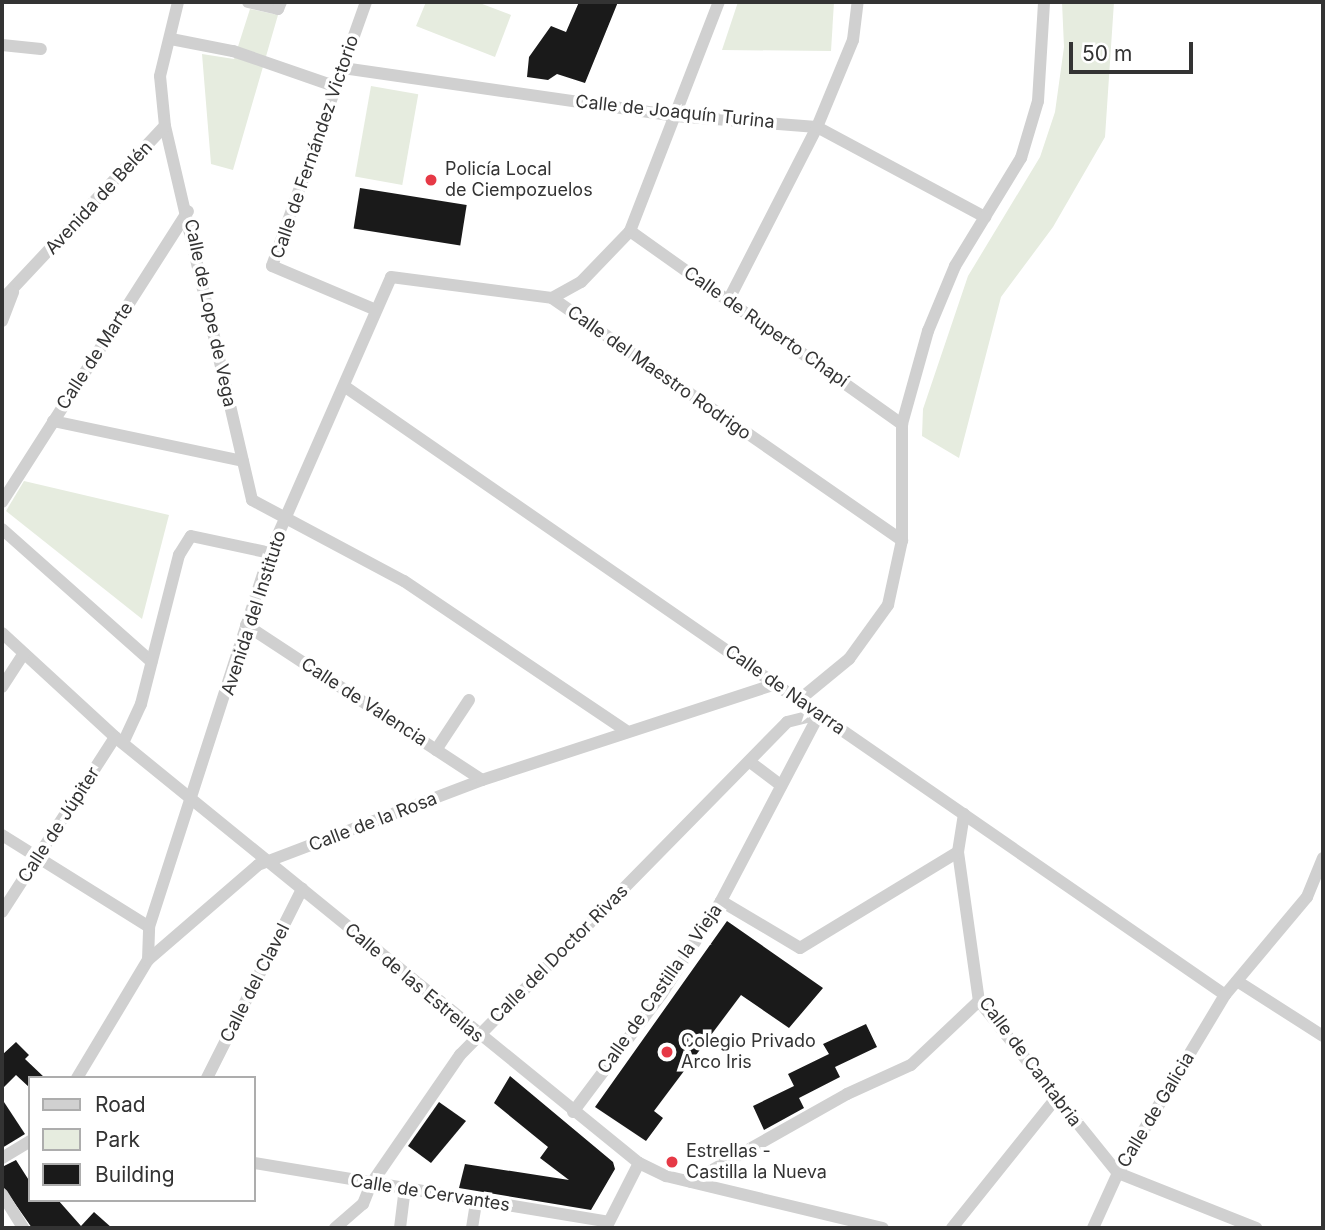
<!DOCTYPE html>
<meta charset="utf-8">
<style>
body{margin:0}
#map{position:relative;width:1325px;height:1230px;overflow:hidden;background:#fff;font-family:Inter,sans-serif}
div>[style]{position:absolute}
.green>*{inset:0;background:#e6ecdf;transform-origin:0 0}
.building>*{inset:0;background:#1a1a1a;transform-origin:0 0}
.street>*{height:12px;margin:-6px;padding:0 6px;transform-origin:6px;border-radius:6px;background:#d0d0d0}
.dots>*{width:19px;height:19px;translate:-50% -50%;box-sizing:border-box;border:4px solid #fff;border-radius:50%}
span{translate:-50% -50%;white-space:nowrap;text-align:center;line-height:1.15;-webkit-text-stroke:7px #fff;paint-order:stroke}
.street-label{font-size:18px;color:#333}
.poi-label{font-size:18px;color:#333}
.left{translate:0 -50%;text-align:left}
.frame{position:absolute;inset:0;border:4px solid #333;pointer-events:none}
.legend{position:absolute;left:28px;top:1076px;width:228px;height:126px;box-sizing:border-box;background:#fff;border:2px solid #adadad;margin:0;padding:9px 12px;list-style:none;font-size:21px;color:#333}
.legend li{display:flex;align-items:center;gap:14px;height:35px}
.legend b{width:35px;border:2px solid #adadad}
.scale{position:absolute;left:1069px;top:42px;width:124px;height:32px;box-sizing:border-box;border:4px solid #333;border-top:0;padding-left:9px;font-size:21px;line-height:24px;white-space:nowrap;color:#333;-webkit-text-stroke:5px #fff;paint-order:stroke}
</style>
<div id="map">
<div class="green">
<i style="clip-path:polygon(426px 2px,477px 2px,511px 15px,495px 57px,416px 26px)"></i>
<i style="clip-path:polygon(738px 2px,834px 2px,831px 51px,722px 50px)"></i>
<i style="clip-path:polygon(1062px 2px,1114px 2px,1105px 137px,1053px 227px,1001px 297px,959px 458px,922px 436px,923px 409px,968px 276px,1040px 157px,1055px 112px,1064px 47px)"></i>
<i style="clip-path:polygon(250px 9px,278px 15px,233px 170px,211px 164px,202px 54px,234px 59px)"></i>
<i style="left:371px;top:86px;width:48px;height:92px;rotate:10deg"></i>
<i style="clip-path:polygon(24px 481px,169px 515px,142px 619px,6px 511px)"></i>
</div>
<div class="building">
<i style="clip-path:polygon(579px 2px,618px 2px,585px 83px,557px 74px,548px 80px,527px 77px,529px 57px,551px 26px,566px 32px)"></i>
<i style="left:360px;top:188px;width:108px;height:41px;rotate:9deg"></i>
<i style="clip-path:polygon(727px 921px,823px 988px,789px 1028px,741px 995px,654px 1111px,663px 1118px,646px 1141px,595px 1107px)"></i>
<i style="clip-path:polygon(866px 1024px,877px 1047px,835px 1067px,840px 1077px,799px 1098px,804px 1108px,764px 1130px,753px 1106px,794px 1086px,788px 1074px,829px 1054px,823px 1044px)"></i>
<i style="clip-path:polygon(16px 1042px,29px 1055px,25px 1059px,45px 1078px,30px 1078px,30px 1088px,16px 1075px,2px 1089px,2px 1055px)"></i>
<i style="clip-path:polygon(510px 1076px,613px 1162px,615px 1169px,591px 1210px,459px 1188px,465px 1164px,569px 1180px,540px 1158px,548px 1147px,494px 1103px)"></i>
<i style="clip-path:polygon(2px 1099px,25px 1134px,2px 1148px)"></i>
<i style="clip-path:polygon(439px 1102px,466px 1121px,431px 1163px,408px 1146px)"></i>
<i style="clip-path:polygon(16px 1160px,30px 1182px,30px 1200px,58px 1200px,81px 1226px,94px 1212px,112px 1228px,32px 1228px,2px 1185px,2px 1167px)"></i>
</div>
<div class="street">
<i style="left:248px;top:2px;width:31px;rotate:13deg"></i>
<i style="left:278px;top:9px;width:8px;rotate:-67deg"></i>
<i style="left:366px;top:2px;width:280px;rotate:109.6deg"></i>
<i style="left:272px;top:266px;width:113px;rotate:22.9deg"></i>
<i style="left:171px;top:39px;width:63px;rotate:11deg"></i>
<i style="left:233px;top:51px;width:110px;rotate:19.1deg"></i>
<i style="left:2px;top:45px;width:39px;rotate:6deg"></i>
<i style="left:343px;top:68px;width:335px;rotate:8.2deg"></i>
<i style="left:675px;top:116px;width:142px;rotate:4.4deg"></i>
<i style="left:817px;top:127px;width:191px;rotate:28.2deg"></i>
<i style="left:165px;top:126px;width:384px;rotate:76.9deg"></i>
<i style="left:252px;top:500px;width:172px;rotate:28.1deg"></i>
<i style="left:404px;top:581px;width:267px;rotate:34deg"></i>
<i style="left:630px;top:231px;width:334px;rotate:35.4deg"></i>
<i style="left:552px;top:298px;width:33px;rotate:-29deg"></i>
<i style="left:581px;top:282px;width:71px;rotate:-46.1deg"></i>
<i style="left:630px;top:231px;width:246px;rotate:-68.8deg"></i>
<i style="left:2px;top:300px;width:238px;rotate:-46.9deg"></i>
<i style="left:165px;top:126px;width:50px;rotate:-95.7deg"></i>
<i style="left:160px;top:76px;width:76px;rotate:-76.3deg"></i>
<i style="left:728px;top:301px;width:195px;rotate:-62.9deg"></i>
<i style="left:817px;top:127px;width:94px;rotate:-67.5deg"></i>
<i style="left:853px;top:40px;width:38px;rotate:-83deg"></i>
<i style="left:2px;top:321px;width:31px;rotate:-69deg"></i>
<i style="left:344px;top:386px;width:1071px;rotate:34.65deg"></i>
<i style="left:53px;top:421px;width:194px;rotate:11.9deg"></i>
<i style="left:2px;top:502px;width:345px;rotate:-57.4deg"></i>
<i style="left:2px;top:529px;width:200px;rotate:41.6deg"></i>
<i style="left:246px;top:625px;width:282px;rotate:33.3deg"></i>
<i style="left:2px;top:633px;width:154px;rotate:42.6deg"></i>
<i style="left:115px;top:737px;width:675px;rotate:39.11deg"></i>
<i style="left:639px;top:1163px;width:30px;rotate:26deg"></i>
<i style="left:666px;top:1176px;width:223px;rotate:13.5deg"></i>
<i style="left:2px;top:687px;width:40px;rotate:-57.1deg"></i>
<i style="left:799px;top:700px;width:65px;rotate:-39.4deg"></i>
<i style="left:849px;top:659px;width:67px;rotate:-54.2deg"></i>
<i style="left:888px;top:605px;width:66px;rotate:-77.8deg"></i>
<i style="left:902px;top:540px;width:116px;rotate:-90deg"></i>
<i style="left:902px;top:424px;width:97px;rotate:-74.4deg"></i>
<i style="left:928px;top:331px;width:70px;rotate:-67.4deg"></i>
<i style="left:955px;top:266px;width:127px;rotate:-58.6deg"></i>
<i style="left:1021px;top:158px;width:59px;rotate:-73.4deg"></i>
<i style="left:1038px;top:101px;width:99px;rotate:-86.5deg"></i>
<i style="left:123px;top:743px;width:43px;rotate:-65.2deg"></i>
<i style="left:141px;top:704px;width:154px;rotate:-75.7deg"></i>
<i style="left:179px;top:555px;width:22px;rotate:-58deg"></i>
<i style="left:191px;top:536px;width:81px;rotate:12.1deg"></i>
<i style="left:436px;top:750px;width:60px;rotate:-56.6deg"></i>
<i style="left:750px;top:762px;width:39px;rotate:37deg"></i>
<i style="left:964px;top:814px;width:38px;rotate:99deg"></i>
<i style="left:958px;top:852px;width:150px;rotate:82deg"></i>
<i style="left:979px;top:1001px;width:221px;rotate:51.1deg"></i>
<i style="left:1118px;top:1173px;width:149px;rotate:21.7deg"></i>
<i style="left:2px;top:835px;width:173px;rotate:32deg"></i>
<i style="left:721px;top:901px;width:92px;rotate:30.7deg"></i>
<i style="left:800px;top:948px;width:185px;rotate:-31.3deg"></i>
<i style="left:2px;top:912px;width:208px;rotate:-57.1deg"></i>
<i style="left:148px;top:960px;width:33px;rotate:-88deg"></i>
<i style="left:149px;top:927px;width:393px;rotate:-72.1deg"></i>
<i style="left:270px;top:553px;width:301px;rotate:-66.3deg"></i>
<i style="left:391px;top:277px;width:162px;rotate:7.4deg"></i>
<i style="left:552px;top:298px;width:426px;rotate:34.7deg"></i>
<i style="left:1237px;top:981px;width:102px;rotate:32.6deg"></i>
<i style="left:77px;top:1078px;width:138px;rotate:-59deg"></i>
<i style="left:148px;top:960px;width:145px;rotate:-40.8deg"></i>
<i style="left:258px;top:865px;width:240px;rotate:-20.8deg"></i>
<i style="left:482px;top:780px;width:309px;rotate:-18.1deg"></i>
<i style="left:207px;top:1078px;width:212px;rotate:-63.3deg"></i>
<i style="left:573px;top:1112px;width:146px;rotate:-53.1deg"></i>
<i style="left:661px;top:995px;width:112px;rotate:-57.4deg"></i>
<i style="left:721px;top:901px;width:211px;rotate:-62.3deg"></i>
<i style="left:2px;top:1158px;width:33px;rotate:-31deg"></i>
<i style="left:254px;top:1163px;width:357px;rotate:9.4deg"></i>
<i style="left:691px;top:1182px;width:179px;rotate:-29.4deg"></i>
<i style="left:847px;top:1094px;width:70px;rotate:-24.4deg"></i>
<i style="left:911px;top:1065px;width:93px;rotate:-43.3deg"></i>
<i style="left:2px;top:1194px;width:40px;rotate:58deg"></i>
<i style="left:335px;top:1228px;width:37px;rotate:-41deg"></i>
<i style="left:363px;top:1204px;width:22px;rotate:-68deg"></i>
<i style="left:371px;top:1184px;width:157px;rotate:-55.4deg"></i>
<i style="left:460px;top:1055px;width:467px;rotate:-45.5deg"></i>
<i style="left:787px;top:722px;width:33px;rotate:-14deg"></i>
<i style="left:400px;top:1228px;width:38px;rotate:-83deg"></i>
<i style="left:472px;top:1228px;width:26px;rotate:-81deg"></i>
<i style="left:606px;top:1228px;width:73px;rotate:-63.1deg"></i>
<i style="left:952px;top:1228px;width:166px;rotate:-51.3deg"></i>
<i style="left:1093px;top:1228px;width:60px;rotate:-65.6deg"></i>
<i style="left:1118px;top:1173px;width:208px;rotate:-59deg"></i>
<i style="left:1225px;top:995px;width:128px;rotate:-50.1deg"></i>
<i style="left:1307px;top:897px;width:42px;rotate:-67.7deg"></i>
</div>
<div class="dots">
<i style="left:431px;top:180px;background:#e63946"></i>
<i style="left:667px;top:1052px;background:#e63946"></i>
<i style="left:672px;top:1162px;background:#e63946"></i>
</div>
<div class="street-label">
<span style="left:675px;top:112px;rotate:6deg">Calle de Joaquín Turina</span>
<span style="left:315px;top:147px;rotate:-71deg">Calle de Fernández Victorio</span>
<span style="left:99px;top:198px;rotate:-47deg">Avenida de Belén</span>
<span style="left:210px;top:313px;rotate:78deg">Calle de Lope de Vega</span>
<span style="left:766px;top:327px;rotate:35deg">Calle de Ruperto Chapí</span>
<span style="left:95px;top:356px;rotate:-57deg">Calle de Marte</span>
<span style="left:659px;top:373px;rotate:35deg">Calle del Maestro Rodrigo</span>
<span style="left:254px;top:613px;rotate:-72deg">Avenida del Instituto</span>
<span style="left:785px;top:690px;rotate:35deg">Calle de Navarra</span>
<span style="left:364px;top:702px;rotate:33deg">Calle de Valencia</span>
<span style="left:373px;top:822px;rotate:-21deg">Calle de la Rosa</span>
<span style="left:59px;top:825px;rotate:-57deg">Calle de Júpiter</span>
<span style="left:559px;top:954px;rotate:-45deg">Calle del Doctor Rivas</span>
<span style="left:255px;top:983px;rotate:-63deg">Calle del Clavel</span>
<span style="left:414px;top:983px;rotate:40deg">Calle de las Estrellas</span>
<span style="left:660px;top:989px;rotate:-55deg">Calle de Castilla la Vieja</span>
<span style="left:1030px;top:1062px;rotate:53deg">Calle de Cantabria</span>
<span style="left:1156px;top:1110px;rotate:-59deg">Calle de Galicia</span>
<span style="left:430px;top:1193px;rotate:9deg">Calle de Cervantes</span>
</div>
<div class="poi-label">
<span class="left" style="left:445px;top:180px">Policía Local<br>de Ciempozuelos</span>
<span class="left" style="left:681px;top:1052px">Colegio Privado<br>Arco Iris</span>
<span class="left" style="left:686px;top:1162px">Estrellas -<br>Castilla la Nueva</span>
</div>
<div class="frame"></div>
<ul class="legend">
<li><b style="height:9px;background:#d0d0d0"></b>Road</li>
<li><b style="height:19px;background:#e6ecdf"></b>Park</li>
<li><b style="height:19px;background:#1a1a1a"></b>Building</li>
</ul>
<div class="scale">50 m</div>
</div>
